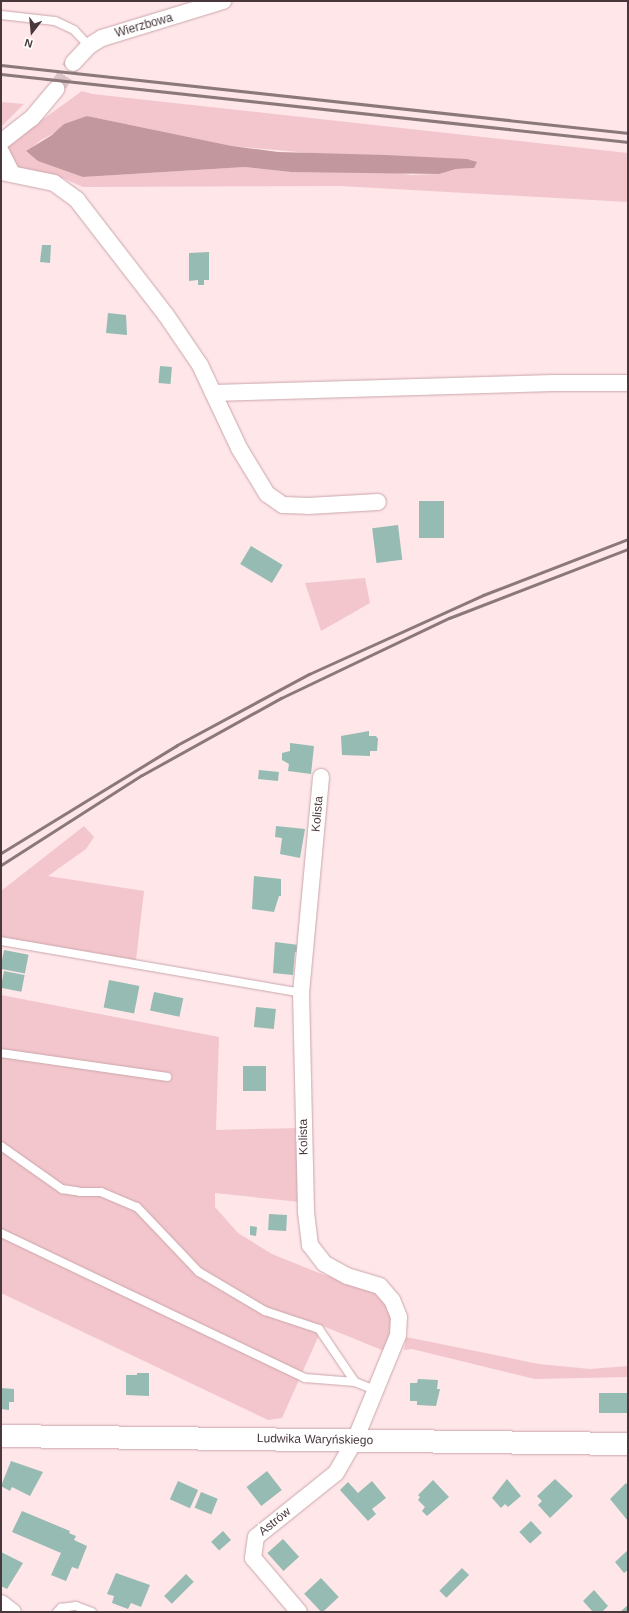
<!DOCTYPE html>
<meta charset="utf-8">
<style>
body{margin:0}
#map{position:relative;width:629px;height:1613px;overflow:hidden;background:#fee6e9;font-family:Helvetica,sans-serif}
div>[style]{position:absolute}
.green>*{inset:0;background:#f2c6cc}
.water>*{inset:0;background:#c2989e}
.building>*{inset:0;background:#95bbb2;transform-origin:0 0}
.street-tunnel>*{height:16px;margin-top:-8px;transform-origin:0;background:repeating-linear-gradient(90deg,#dac3c6 0 16px,transparent 0 24px)}
.roads{filter:drop-shadow(0 0 1px #cba6ab) drop-shadow(0 0 1px #cba6ab)}
.lane>*{height:8px;margin:-4px;padding:0 4px;transform-origin:4px;border-radius:4px;background:#fff}
.street>*{height:16px;margin:-8px;padding:0 8px;transform-origin:8px;border-radius:8px;background:#fff}
.secondary>*{height:22px;margin:-11px;padding:0 11px;transform-origin:11px;border-radius:11px;background:#fff}
.rail>*{height:3px;margin:-1.5px;padding:0 1.5px;transform-origin:1.5px;border-radius:1.5px;background:#8b787b}
span{translate:-50% -50%;white-space:nowrap;text-align:center;line-height:1.15;-webkit-text-stroke:4px #fff;paint-order:stroke}
.street-label{font-size:12px;color:#48383b}
.frame{position:absolute;inset:0;border:2px solid #48383b;pointer-events:none}
.north{position:absolute;left:12px;top:12px;width:40px;height:40px;-webkit-text-stroke:3px #fff;paint-order:stroke;rotate:196deg;font-size:11px;font-weight:700;line-height:16px;text-align:center;color:#48383b}
.north::after{content:'';display:block;margin:auto;width:14px;height:18px;background:#48383b;clip-path:polygon(50% 0,100% 100%,50% 72%,0 100%)}
</style>
<div id="map">
<div class="green">
<i style="clip-path:polygon(evenodd,82px 91px,92px 94px,628px 153px,628px 202px,340px 186px,83px 187px,56px 175px,16px 167px,6px 146px,82px 91px,87px 116px,232px 146px,474px 168px,456px 169px,438px 174px,411px 175px,393px 172px,291px 172px,245px 167px,83px 177px,26px 152px,41px 140px,87px 116px)"></i>
<i style="clip-path:polygon(1px 102px,24px 104px,1px 127px)"></i>
<i style="clip-path:polygon(365px 578px,370px 603px,321px 631px,305px 583px)"></i>
<i style="clip-path:polygon(84px 826px,94px 837px,86px 849px,48px 876px,144px 891px,136px 960px,1px 937px,1px 891px)"></i>
<i style="clip-path:polygon(1px 995px,219px 1037px,216px 1130px,299px 1128px,300px 1202px,215px 1193px,215px 1207px,238px 1233px,272px 1254px,319px 1273px,372px 1290px,386px 1302px,392px 1320px,392px 1334px,384px 1351px,323px 1326px,282px 1418px,268px 1420px,1px 1293px)"></i>
<i style="clip-path:polygon(406px 1337px,539px 1364px,590px 1369px,628px 1366px,628px 1377px,535px 1379px,412px 1349px,404px 1350px)"></i>
</div>
<div class="water">
<i style="clip-path:polygon(87px 116px,232px 146px,278px 152px,385px 155px,467px 159px,477px 162px,474px 168px,456px 169px,439px 174px,291px 172px,245px 167px,83px 177px,38px 161px,26px 151px,52px 135px,64px 124px)"></i>
</div>
<div class="building">
<i style="clip-path:polygon(42px 245px,51px 245px,50px 263px,40px 262px)"></i>
<i style="clip-path:polygon(209px 252px,209px 280px,204px 280px,204px 285px,198px 285px,198px 280px,189px 281px,189px 253px)"></i>
<i style="clip-path:polygon(108px 313px,126px 315px,127px 335px,106px 333px)"></i>
<i style="left:160px;top:366px;width:12px;height:17px;rotate:5deg"></i>
<i style="left:419px;top:501px;width:25px;height:37px"></i>
<i style="left:398px;top:525px;width:35px;height:26px;rotate:83deg"></i>
<i style="left:251px;top:546px;width:37px;height:21px;rotate:31deg"></i>
<i style="clip-path:polygon(369px 731px,369px 736px,376px 736px,378px 739px,377px 751px,370px 751px,370px 756px,342px 755px,341px 736px)"></i>
<i style="clip-path:polygon(290px 743px,314px 746px,311px 774px,288px 771px,289px 764px,282px 760px,282px 753px,290px 751px)"></i>
<i style="left:259px;top:770px;width:20px;height:9px;rotate:6deg"></i>
<i style="clip-path:polygon(276px 826px,305px 829px,300px 858px,280px 854px,282px 838px,275px 837px)"></i>
<i style="clip-path:polygon(254px 876px,281px 879px,281px 896px,279px 896px,274px 912px,252px 909px)"></i>
<i style="clip-path:polygon(275px 942px,299px 945px,298px 952px,295px 952px,293px 975px,273px 973px)"></i>
<i style="left:4px;top:950px;width:25px;height:19px;rotate:11deg"></i>
<i style="left:4px;top:971px;width:21px;height:17px;rotate:11deg"></i>
<i style="left:109px;top:980px;width:31px;height:28px;rotate:11deg"></i>
<i style="left:154px;top:992px;width:30px;height:19px;rotate:12deg"></i>
<i style="left:256px;top:1007px;width:20px;height:20px;rotate:6deg"></i>
<i style="left:266px;top:1066px;width:25px;height:23px;rotate:90deg"></i>
<i style="left:269px;top:1214px;width:18px;height:16px;rotate:3deg"></i>
<i style="clip-path:polygon(250px 1226px,257px 1227px,256px 1236px,250px 1235px)"></i>
<i style="clip-path:polygon(137px 1373px,149px 1373px,149px 1396px,126px 1395px,126px 1375px,137px 1375px)"></i>
<i style="clip-path:polygon(418px 1379px,438px 1380px,437px 1389px,440px 1389px,436px 1406px,417px 1405px,417px 1401px,410px 1401px,410px 1383px,417px 1383px)"></i>
<i style="clip-path:polygon(1px 1388px,14px 1389px,14px 1402px,9px 1402px,9px 1410px,1px 1409px)"></i>
<i style="left:599px;top:1393px;width:29px;height:20px"></i>
<i style="clip-path:polygon(11px 1461px,43px 1472px,30px 1496px,12px 1487px,10px 1491px,1px 1486px)"></i>
<i style="left:267px;top:1471px;width:24px;height:26px;rotate:52deg"></i>
<i style="clip-path:polygon(507px 1479px,521px 1496px,508px 1507px,505px 1504px,501px 1508px,492px 1498px)"></i>
<i style="clip-path:polygon(555px 1479px,573px 1496px,550px 1518px,538px 1505px,542px 1501px,537px 1496px)"></i>
<i style="clip-path:polygon(433px 1480px,449px 1497px,427px 1516px,422px 1511px,425px 1507px,418px 1500px,420px 1497px,418px 1495px)"></i>
<i style="left:178px;top:1481px;width:22px;height:20px;rotate:24deg"></i>
<i style="clip-path:polygon(372px 1481px,386px 1498px,372px 1509px,376px 1514px,368px 1521px,340px 1490px,348px 1482px,358px 1493px)"></i>
<i style="clip-path:polygon(626px 1483px,628px 1486px,628px 1521px,610px 1499px)"></i>
<i style="left:201px;top:1492px;width:18px;height:17px;rotate:22deg"></i>
<i style="clip-path:polygon(22px 1511px,70px 1531px,69px 1533px,76px 1536px,74px 1540px,87px 1546px,78px 1569px,72px 1567px,66px 1581px,51px 1575px,61px 1553px,12px 1532px)"></i>
<i style="left:531px;top:1521px;width:16px;height:16px;rotate:47deg"></i>
<i style="left:223px;top:1531px;width:12px;height:16px;rotate:48deg"></i>
<i style="left:283px;top:1539px;width:24px;height:21px;rotate:48deg"></i>
<i style="clip-path:polygon(628px 1550px,628px 1570px,624px 1573px,615px 1562px)"></i>
<i style="clip-path:polygon(1px 1552px,23px 1563px,7px 1589px,1px 1586px)"></i>
<i style="left:462px;top:1568px;width:10px;height:32px;rotate:45deg"></i>
<i style="clip-path:polygon(116px 1573px,150px 1585px,141px 1607px,131px 1603px,128px 1609px,112px 1603px,114px 1596px,107px 1594px)"></i>
<i style="left:186px;top:1574px;width:11px;height:31px;rotate:45deg"></i>
<i style="left:321px;top:1578px;width:26px;height:23px;rotate:47deg"></i>
<i style="clip-path:polygon(594px 1590px,608px 1606px,602px 1612px,593px 1612px,583px 1601px)"></i>
<i style="clip-path:polygon(628px 1605px,628px 1612px,620px 1612px)"></i>
</div>
<div class="street-tunnel">
<i style="left:56px;top:89px;width:31px;rotate:-57deg"></i>
</div>
<div class="roads">
<div class="lane">
<i style="left:1px;top:15px;width:54px;rotate:6.3deg"></i>
<i style="left:55px;top:21px;width:21px;rotate:25deg"></i>
<i style="left:74px;top:30px;width:22px;rotate:47deg"></i>
<i style="left:1px;top:941px;width:304px;rotate:9.8deg"></i>
<i style="left:1px;top:1053px;width:168px;rotate:8.2deg"></i>
<i style="left:1px;top:1146px;width:75px;rotate:35.2deg"></i>
<i style="left:62px;top:1189px;width:18px;rotate:9deg"></i>
<i style="left:80px;top:1192px;width:21px"></i>
<i style="left:101px;top:1192px;width:39px;rotate:23deg"></i>
<i style="left:137px;top:1207px;width:90px;rotate:46.4deg"></i>
<i style="left:199px;top:1272px;width:77px;rotate:30.6deg"></i>
<i style="left:265px;top:1311px;width:57px;rotate:18.4deg"></i>
<i style="left:319px;top:1329px;width:64px;rotate:55.8deg"></i>
<i style="left:1px;top:1233px;width:337px;rotate:25.5deg"></i>
<i style="left:305px;top:1378px;width:50px;rotate:4.6deg"></i>
<i style="left:355px;top:1382px;width:22px;rotate:22deg"></i>
<i style="left:57px;top:1612px;width:6px;rotate:-45deg"></i>
<i style="left:61px;top:1608px;width:15px;rotate:-8deg"></i>
<i style="left:76px;top:1606px;width:17px;rotate:21deg"></i>
</div>
<div class="street">
<i style="left:73px;top:63px;width:23px;rotate:-47deg"></i>
<i style="left:89px;top:46px;width:15px;rotate:-32deg"></i>
<i style="left:102px;top:38px;width:127px;rotate:-17deg"></i>
<i style="left:1px;top:142px;width:39px;rotate:-38deg"></i>
<i style="left:32px;top:118px;width:38px;rotate:-50deg"></i>
<i style="left:1px;top:152px;width:22px;rotate:63deg"></i>
<i style="left:1px;top:172px;width:54px;rotate:11.7deg"></i>
<i style="left:54px;top:183px;width:29px;rotate:36deg"></i>
<i style="left:77px;top:200px;width:145px;rotate:52.3deg"></i>
<i style="left:166px;top:315px;width:60px;rotate:55.8deg"></i>
<i style="left:200px;top:365px;width:92px;rotate:64.8deg"></i>
<i style="left:239px;top:448px;width:54px;rotate:58.7deg"></i>
<i style="left:267px;top:494px;width:19px;rotate:35deg"></i>
<i style="left:283px;top:505px;width:25px;rotate:2deg"></i>
<i style="left:308px;top:506px;width:70px;rotate:-3.3deg"></i>
<i style="left:213px;top:393px;width:341px;rotate:-1.7deg"></i>
<i style="left:554px;top:383px;width:74px"></i>
<i style="left:1px;top:1603px;width:15px;rotate:37deg"></i>
<i style="left:299px;top:1612px;width:71px;rotate:-130.4deg"></i>
<i style="left:253px;top:1558px;width:21px;rotate:-82deg"></i>
<i style="left:256px;top:1537px;width:102px;rotate:-38.7deg"></i>
<i style="left:336px;top:1473px;width:38px;rotate:-60deg"></i>
<i style="left:355px;top:1440px;width:113px;rotate:-67.7deg"></i>
<i style="left:398px;top:1335px;width:18px;rotate:-87deg"></i>
<i style="left:399px;top:1317px;width:18px;rotate:-112deg"></i>
<i style="left:392px;top:1300px;width:18px;rotate:-131deg"></i>
<i style="left:380px;top:1286px;width:34px;rotate:-163deg"></i>
<i style="left:347px;top:1276px;width:26px;rotate:-151deg"></i>
<i style="left:324px;top:1263px;width:23px;rotate:-128deg"></i>
<i style="left:310px;top:1245px;width:34px;rotate:-97deg"></i>
<i style="left:306px;top:1211px;width:218px;rotate:-91.3deg"></i>
<i style="left:301px;top:993px;width:217px;rotate:-84.7deg"></i>
</div>
<div class="secondary">
<i style="left:1px;top:1436px;width:627px;rotate:0.73deg"></i>
</div>
</div>
<div class="rail">
<i style="left:1px;top:65px;width:631px;rotate:6.19deg"></i>
<i style="left:1px;top:74px;width:631px;rotate:6.19deg"></i>
<i style="left:1px;top:853px;width:206px;rotate:-31.5deg"></i>
<i style="left:177px;top:745px;width:150px;rotate:-28.3deg"></i>
<i style="left:309px;top:674px;width:191px;rotate:-24.4deg"></i>
<i style="left:483px;top:595px;width:155px;rotate:-21.1deg"></i>
<i style="left:1px;top:865px;width:167px;rotate:-32.6deg"></i>
<i style="left:142px;top:775px;width:159px;rotate:-29deg"></i>
<i style="left:281px;top:698px;width:186px;rotate:-25.5deg"></i>
<i style="left:449px;top:618px;width:192px;rotate:-21.1deg"></i>
</div>
<div class="street-label">
<span style="left:144px;top:26px;rotate:-16deg">Wierzbowa</span>
<span style="left:318px;top:814px;rotate:-85deg">Kolista</span>
<span style="left:304px;top:1137px;rotate:-91deg">Kolista</span>
<span style="left:315px;top:1440px;rotate:1deg">Ludwika Waryńskiego</span>
<span style="left:275px;top:1522px;rotate:-39deg">Astrów</span>
</div>
<div class="frame"></div>
<div class="north">N</div>
</div>
